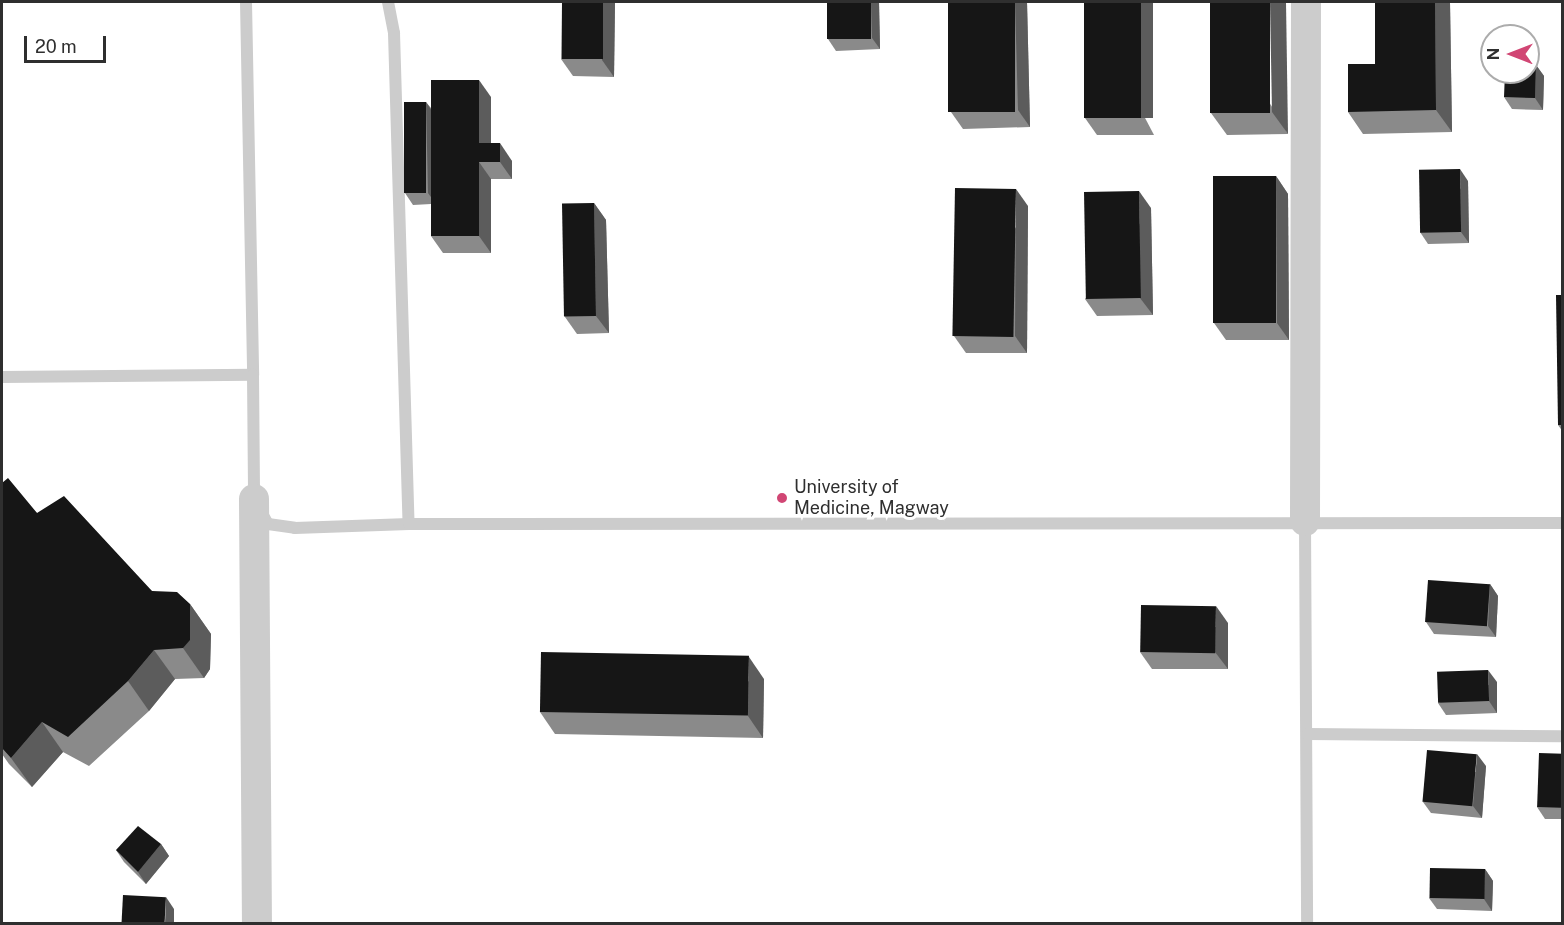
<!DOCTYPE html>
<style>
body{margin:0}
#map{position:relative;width:1564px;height:925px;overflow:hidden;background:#fff;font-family:"Public Sans",sans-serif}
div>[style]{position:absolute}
.service>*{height:12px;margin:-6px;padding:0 6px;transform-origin:6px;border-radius:6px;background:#ccc}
.tertiary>*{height:30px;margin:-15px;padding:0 15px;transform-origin:15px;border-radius:15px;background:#ccc}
.wall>*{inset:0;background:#8a8a8a}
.shaded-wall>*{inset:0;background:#5c5c5c;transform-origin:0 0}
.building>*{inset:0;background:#161616;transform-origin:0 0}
.dots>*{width:16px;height:16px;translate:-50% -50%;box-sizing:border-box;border:3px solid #fff;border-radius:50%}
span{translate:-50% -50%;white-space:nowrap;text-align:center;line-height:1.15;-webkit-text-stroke:6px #fff;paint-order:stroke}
.poi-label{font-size:18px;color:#2f2f2f}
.left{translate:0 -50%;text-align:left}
.frame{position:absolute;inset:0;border:3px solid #2f2f2f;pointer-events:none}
.north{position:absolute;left:1480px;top:24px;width:60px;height:60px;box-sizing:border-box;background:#fff;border:2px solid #acacac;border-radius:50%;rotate:270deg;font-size:16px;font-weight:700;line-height:24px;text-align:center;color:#2f2f2f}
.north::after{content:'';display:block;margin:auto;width:21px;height:27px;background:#d14674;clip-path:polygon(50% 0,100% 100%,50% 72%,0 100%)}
.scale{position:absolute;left:24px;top:36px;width:82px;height:27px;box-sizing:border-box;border:3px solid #2f2f2f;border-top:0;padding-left:8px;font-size:18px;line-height:21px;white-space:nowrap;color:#2f2f2f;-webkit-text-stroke:4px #fff;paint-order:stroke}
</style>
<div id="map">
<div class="service">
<i style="left:246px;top:2px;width:373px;rotate:88.9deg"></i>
<i style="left:388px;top:2px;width:32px;rotate:79deg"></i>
<i style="left:394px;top:33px;width:491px;rotate:88.3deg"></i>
<i style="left:2px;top:377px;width:251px;rotate:-0.5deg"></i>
<i style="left:253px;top:375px;width:124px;rotate:89.5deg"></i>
<i style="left:254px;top:499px;width:29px;rotate:61deg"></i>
<i style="left:268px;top:524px;width:27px;rotate:8deg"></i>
<i style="left:295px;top:528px;width:114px;rotate:-2deg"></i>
<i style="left:409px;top:524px;width:1153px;rotate:-0.05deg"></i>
<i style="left:1305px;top:521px;width:403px;rotate:89.7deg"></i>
<i style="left:1308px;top:734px;width:254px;rotate:0.5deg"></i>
</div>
<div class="tertiary">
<i style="left:254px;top:499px;width:425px;rotate:89.6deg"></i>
<i style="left:1305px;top:521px;width:519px;rotate:-89.89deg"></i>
</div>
<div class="wall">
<i style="clip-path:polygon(562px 2px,615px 2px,614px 77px,573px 76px,561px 59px)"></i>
<i style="clip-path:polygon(827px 2px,879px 2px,880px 49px,836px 51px,828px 39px)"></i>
<i style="clip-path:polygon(948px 2px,1027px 2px,1030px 127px,963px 129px,951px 112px)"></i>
<i style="clip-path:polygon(1084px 2px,1154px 135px,1097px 135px,1085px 118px)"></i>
<i style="clip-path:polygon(1210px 2px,1288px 134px,1227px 135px,1211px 113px)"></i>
<i style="clip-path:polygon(1375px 2px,1450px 2px,1452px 132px,1363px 134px,1348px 112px,1375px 64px)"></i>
<i style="clip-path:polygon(1536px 65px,1544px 76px,1543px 110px,1512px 109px,1504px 97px)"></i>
<i style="clip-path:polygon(491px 97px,491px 143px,512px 161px,512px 179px,491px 179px,491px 253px,443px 253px,431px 236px,431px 204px,413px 205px,405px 193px,426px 102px,431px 108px)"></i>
<i style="clip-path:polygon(1276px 176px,1288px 194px,1289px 340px,1226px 340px,1214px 323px)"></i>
<i style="clip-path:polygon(1468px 181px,1469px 243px,1428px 244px,1420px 232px)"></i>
<i style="clip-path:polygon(594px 203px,606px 220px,609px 333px,577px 334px,565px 317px)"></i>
<i style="clip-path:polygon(1028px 206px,1027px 353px,966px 353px,954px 336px)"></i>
<i style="clip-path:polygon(1151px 208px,1153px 315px,1097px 316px,1085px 299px)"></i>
<i style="clip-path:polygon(1563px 295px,1563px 432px,1558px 425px)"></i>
<i style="clip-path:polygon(2px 483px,37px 513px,152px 591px,190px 604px,211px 634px,210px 669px,204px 678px,175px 679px,149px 711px,89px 766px,63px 752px,32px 787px,9px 764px,2px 754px)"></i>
<i style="clip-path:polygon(1490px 584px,1498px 596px,1496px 637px,1434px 634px,1426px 622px)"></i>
<i style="clip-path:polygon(1228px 623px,1228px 669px,1152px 669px,1140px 652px)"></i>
<i style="clip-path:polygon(764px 679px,763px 738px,555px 734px,540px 712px)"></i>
<i style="clip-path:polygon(1497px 682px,1497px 713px,1446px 715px,1438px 703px)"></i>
<i style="clip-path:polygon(1563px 754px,1563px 819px,1545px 819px,1537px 807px)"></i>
<i style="clip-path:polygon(1486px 766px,1482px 818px,1431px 813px,1423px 802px)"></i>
<i style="clip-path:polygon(161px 844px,169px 856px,146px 884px,124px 862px,116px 850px)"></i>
<i style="clip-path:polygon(1485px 869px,1493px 881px,1492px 911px,1437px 909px,1429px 898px)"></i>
</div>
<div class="shaded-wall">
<i style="clip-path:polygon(603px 2px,615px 2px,614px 77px,602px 60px)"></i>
<i style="clip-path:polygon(871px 2px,879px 2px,880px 49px,872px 38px)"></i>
<i style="clip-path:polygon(1015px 2px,1027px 2px,1030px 127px,1018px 110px)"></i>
<i style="left:1141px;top:2px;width:12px;height:116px"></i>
<i style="clip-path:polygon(1270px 2px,1286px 2px,1288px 134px,1272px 112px)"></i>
<i style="clip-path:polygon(1435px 2px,1450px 2px,1452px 132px,1436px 110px)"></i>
<i style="clip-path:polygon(1536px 65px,1544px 76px,1543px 110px,1535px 98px)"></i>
<i style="clip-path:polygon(479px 80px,491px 97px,491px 161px,479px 143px)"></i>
<i style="clip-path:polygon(426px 102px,434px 114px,436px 204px,428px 193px)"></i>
<i style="clip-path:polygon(500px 143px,512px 161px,512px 179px,500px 162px)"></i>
<i style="clip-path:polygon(479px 162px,491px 179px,491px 253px,479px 236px)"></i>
<i style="clip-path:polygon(1460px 169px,1468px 181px,1469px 243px,1461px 232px)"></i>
<i style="clip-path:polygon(1276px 176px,1288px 194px,1289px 340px,1277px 323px)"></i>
<i style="clip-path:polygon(1016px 189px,1028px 206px,1027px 353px,1015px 336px)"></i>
<i style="clip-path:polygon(1139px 191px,1151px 208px,1153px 315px,1140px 298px)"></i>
<i style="clip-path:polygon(594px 203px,606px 220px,609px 333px,596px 316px)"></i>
<i style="clip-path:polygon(1490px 584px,1498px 596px,1496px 637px,1488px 626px)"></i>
<i style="clip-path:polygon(190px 604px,211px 634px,210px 669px,204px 678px,183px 648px)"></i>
<i style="clip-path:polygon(1216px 606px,1228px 623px,1228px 669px,1215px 652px)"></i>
<i style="clip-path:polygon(154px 650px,175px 679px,149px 711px,128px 681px)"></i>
<i style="clip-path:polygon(749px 657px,764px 679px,763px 738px,748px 716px)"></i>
<i style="clip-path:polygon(1488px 670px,1497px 682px,1497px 713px,1489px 701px)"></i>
<i style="clip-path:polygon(42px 722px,63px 752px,32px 787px,11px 758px)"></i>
<i style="clip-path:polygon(1477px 754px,1486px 766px,1482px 818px,1473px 806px)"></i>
<i style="clip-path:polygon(161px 844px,169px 856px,146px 884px,138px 872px)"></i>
<i style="clip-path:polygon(1485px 869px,1493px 881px,1492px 911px,1484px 899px)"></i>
<i style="clip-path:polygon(166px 897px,174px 909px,174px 924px,165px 924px)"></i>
</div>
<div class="building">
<i style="left:562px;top:2px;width:41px;height:57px"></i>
<i style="left:827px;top:2px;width:44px;height:37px"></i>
<i style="left:948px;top:2px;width:67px;height:110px"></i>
<i style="left:1084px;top:2px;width:57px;height:116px"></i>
<i style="left:1210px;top:2px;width:60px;height:111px"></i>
<i style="clip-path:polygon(1375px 2px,1435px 2px,1436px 110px,1348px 112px,1348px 64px,1375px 64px)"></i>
<i style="clip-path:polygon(1528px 64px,1536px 65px,1535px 98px,1504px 97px,1505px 72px,1528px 72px)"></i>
<i style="clip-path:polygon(431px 80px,479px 80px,479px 143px,500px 143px,500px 162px,479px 162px,479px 236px,431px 236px)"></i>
<i style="left:404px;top:102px;width:22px;height:91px"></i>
<i style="left:1460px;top:169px;width:63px;height:41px;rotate:89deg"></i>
<i style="left:1276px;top:176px;width:147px;height:63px;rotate:90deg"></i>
<i style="left:955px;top:188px;width:61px;height:148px;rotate:1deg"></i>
<i style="left:1139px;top:191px;width:107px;height:55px;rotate:89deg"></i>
<i style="left:594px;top:203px;width:113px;height:32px;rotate:89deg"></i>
<i style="clip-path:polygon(1556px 295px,1563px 295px,1563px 425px,1558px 425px)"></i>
<i style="clip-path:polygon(8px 478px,37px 513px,64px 496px,152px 591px,177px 592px,190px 604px,190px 640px,183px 648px,154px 650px,128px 681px,68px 737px,42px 722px,11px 758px,2px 748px,2px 483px)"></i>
<i style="left:1428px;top:580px;width:62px;height:42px;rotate:4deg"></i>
<i style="left:1141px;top:605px;width:75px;height:47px;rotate:1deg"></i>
<i style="left:541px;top:652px;width:208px;height:60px;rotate:1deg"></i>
<i style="left:1488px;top:670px;width:31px;height:51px;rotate:88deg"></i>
<i style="left:1427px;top:750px;width:50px;height:52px;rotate:5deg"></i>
<i style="left:1539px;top:753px;width:24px;height:54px;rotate:2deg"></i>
<i style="clip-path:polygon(138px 826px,161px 844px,138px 872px,116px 850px)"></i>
<i style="left:1430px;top:868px;width:55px;height:30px;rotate:1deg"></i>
<i style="left:123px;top:895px;width:43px;height:29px;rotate:3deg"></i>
</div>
<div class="dots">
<i style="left:782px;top:498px;background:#d14674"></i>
</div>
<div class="poi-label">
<span class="left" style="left:794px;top:498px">University of<br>Medicine, Magway</span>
</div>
<div class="frame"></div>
<div class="north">N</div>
<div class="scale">20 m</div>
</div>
